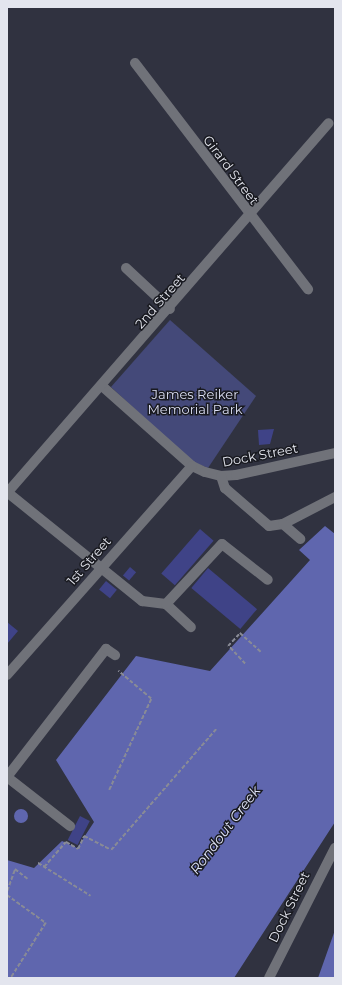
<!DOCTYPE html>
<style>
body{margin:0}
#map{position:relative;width:342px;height:985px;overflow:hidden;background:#303240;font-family:Montserrat,sans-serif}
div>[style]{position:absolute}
.green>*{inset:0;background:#444979}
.water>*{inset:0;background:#5f66ae}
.round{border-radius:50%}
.building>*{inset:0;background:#3f4387;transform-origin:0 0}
.path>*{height:1.5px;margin-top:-0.75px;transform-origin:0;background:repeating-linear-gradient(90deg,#898b96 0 4px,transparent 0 6px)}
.minor>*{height:10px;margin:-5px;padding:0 5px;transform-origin:5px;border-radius:5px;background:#707279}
span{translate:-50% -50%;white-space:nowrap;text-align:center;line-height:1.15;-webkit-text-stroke:3px #191a20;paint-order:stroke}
.street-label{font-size:13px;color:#e3e5ee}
.park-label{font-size:13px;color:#dcdff4}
.water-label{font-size:14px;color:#dfe3f7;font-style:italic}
.frame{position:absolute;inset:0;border:8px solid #e3e5ee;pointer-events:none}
</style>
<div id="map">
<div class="green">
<i style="clip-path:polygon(170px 320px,256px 396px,208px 468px,191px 461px,111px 387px)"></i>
</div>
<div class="water">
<i style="clip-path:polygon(325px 526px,335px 534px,335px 822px,234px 978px,7px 978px,7px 860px,34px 868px,62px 841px,77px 848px,94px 822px,56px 760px,136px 656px,210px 671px,310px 560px,299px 550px)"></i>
<i class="round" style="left:14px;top:809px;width:14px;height:14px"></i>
<i style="clip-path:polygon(335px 930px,335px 978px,318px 978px)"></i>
</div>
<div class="building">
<i style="clip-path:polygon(274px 429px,270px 444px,259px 445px,258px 430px)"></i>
<i style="left:200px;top:529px;width:18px;height:59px;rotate:41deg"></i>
<i style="left:130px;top:567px;width:8px;height:11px;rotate:40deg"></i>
<i style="left:208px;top:568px;width:64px;height:26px;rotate:40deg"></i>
<i style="left:106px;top:581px;width:14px;height:11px;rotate:39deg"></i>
<i style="clip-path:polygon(7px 622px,18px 631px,7px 644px)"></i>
<i style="left:80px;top:816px;width:11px;height:27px;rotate:27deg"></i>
</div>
<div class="path">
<i style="left:245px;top:664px;width:25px;rotate:-133deg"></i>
<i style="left:228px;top:646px;width:18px;rotate:-47deg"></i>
<i style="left:240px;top:633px;width:28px;rotate:42deg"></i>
<i style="left:109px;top:790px;width:100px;rotate:-65.2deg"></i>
<i style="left:151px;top:699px;width:43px;rotate:-139.7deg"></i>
<i style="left:38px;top:863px;width:62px;rotate:31.9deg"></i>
<i style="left:44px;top:867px;width:33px;rotate:-49deg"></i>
<i style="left:66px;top:842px;width:14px;rotate:30deg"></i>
<i style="left:78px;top:849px;width:14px;rotate:-65deg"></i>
<i style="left:84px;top:836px;width:30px;rotate:27deg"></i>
<i style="left:111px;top:850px;width:160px;rotate:-49deg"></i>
<i style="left:7px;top:891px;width:23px;rotate:-70deg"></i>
<i style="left:15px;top:869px;width:16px;rotate:38deg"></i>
<i style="left:7px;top:895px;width:48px;rotate:35.7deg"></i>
<i style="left:46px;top:923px;width:65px;rotate:122.5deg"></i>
</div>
<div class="minor">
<i style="left:135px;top:63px;width:285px;rotate:52.6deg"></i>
<i style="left:126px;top:268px;width:60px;rotate:43deg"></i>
<i style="left:102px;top:386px;width:120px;rotate:41.6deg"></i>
<i style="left:192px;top:466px;width:14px;rotate:25deg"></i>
<i style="left:205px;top:472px;width:16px;rotate:14deg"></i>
<i style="left:221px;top:476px;width:15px;rotate:-4deg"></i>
<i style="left:236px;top:475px;width:101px;rotate:-12.5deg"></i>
<i style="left:221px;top:476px;width:13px;rotate:72deg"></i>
<i style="left:225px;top:488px;width:58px;rotate:40.8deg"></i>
<i style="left:269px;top:526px;width:14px;rotate:-8deg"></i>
<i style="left:283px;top:524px;width:59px;rotate:-27.4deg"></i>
<i style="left:7px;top:492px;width:174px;rotate:38.9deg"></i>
<i style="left:142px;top:601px;width:24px;rotate:7deg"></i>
<i style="left:166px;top:604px;width:34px;rotate:43deg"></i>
<i style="left:7px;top:493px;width:490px;rotate:-49deg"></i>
<i style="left:283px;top:524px;width:23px;rotate:41deg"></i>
<i style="left:166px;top:604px;width:82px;rotate:-47deg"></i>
<i style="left:222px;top:544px;width:58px;rotate:38deg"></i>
<i style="left:7px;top:675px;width:279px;rotate:-48.5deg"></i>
<i style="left:7px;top:777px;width:162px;rotate:-52.3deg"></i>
<i style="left:106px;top:649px;width:11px;rotate:34deg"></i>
<i style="left:7px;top:777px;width:80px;rotate:37.9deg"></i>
<i style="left:269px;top:978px;width:146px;rotate:-63.1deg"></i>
</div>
<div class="street-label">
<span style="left:231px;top:170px;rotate:53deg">Girard Street</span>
<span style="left:160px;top:301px;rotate:-49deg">2nd Street</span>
<span style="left:260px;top:455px;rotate:-11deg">Dock Street</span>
<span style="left:89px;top:561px;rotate:-49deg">1st Street</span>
<span style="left:289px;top:907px;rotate:-64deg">Dock Street</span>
</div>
<div class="park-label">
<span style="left:195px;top:402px">James Reiker<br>Memorial Park</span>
</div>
<div class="water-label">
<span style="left:225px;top:830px;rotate:-53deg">Rondout Creek</span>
</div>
<div class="frame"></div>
</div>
